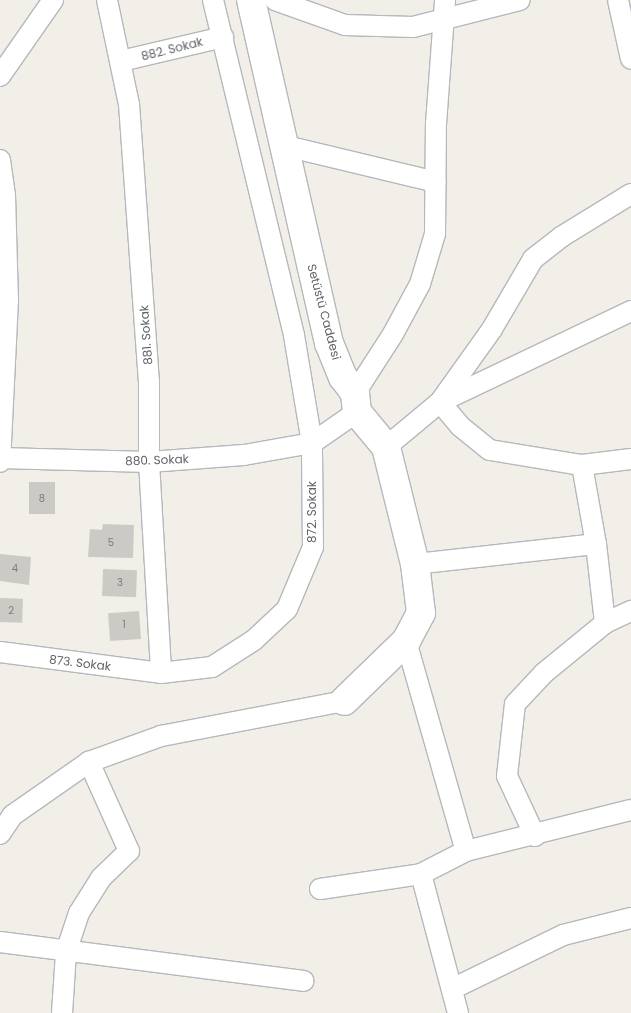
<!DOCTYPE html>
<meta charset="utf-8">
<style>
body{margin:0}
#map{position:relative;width:631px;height:1013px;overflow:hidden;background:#f1efe8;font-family:Poppins,sans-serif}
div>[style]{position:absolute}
.building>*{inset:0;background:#cccac5;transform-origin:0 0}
.roads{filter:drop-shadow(1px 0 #b5b8bc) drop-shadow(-1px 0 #b5b8bc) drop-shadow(0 1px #b5b8bc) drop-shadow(0 -1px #b5b8bc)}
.street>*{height:20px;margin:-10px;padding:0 10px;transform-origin:10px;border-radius:10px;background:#fff}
.secondary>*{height:28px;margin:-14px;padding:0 14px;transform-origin:14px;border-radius:14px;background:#fff}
span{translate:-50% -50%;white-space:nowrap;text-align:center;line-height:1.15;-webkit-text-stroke:4px #fff;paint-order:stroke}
.number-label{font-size:10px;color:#7a7d7f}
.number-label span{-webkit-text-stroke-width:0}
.street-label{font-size:12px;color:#5f6368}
</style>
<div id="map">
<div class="building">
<div style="left:55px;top:482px;width:32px;height:26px;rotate:90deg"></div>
<div style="clip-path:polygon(103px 524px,134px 525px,133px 558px,88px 557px,90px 529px,102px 530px)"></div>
<div style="clip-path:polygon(0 554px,31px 557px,29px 585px,0 581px)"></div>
<div style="left:103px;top:569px;width:34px;height:27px;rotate:2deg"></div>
<div style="left:0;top:598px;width:23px;height:24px;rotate:2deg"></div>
<div style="left:139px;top:611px;width:28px;height:31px;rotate:86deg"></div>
</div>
<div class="roads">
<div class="street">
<div style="left:107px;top:0;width:106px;rotate:78.1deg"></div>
<div style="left:129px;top:104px;width:278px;rotate:85.9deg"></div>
<div style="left:149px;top:381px;width:81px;rotate:90deg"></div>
<div style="left:149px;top:462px;width:211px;rotate:86.7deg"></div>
<div style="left:275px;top:0;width:74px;rotate:19.7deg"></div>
<div style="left:345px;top:25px;width:68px;rotate:1.7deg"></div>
<div style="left:413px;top:27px;width:110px;rotate:-14.2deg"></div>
<div style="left:618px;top:0;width:60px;rotate:77.6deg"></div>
<div style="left:121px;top:61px;width:105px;rotate:-13.2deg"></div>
<div style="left:0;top:76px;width:93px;rotate:-55.1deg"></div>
<div style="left:282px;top:145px;width:158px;rotate:13.5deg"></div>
<div style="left:0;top:160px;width:35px;rotate:82deg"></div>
<div style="left:5px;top:195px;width:105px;rotate:88.4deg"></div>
<div style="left:8px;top:300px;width:162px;rotate:92.8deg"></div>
<div style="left:631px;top:311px;width:212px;rotate:154.5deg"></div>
<div style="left:440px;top:402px;width:31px;rotate:50deg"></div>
<div style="left:460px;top:426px;width:38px;rotate:39deg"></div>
<div style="left:490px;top:450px;width:93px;rotate:9.3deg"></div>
<div style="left:582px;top:465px;width:49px;rotate:-7deg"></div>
<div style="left:355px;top:393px;width:70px;rotate:-57.2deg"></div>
<div style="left:393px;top:334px;width:57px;rotate:-61.6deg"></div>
<div style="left:420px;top:284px;width:52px;rotate:-73.3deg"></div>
<div style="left:435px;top:234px;width:110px;rotate:-89.5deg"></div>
<div style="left:436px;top:124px;width:124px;rotate:-85.8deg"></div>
<div style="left:386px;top:447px;width:70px;rotate:-39.8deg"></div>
<div style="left:440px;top:402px;width:90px;rotate:-54.5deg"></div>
<div style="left:492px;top:329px;width:81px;rotate:-59.6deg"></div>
<div style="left:533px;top:259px;width:36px;rotate:-38deg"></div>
<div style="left:561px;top:237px;width:82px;rotate:-31.6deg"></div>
<div style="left:0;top:458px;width:149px;rotate:1.5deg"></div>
<div style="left:149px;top:462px;width:95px;rotate:-4.2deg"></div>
<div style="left:244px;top:455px;width:69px;rotate:-10deg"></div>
<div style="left:312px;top:443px;width:55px;rotate:-34.6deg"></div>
<div style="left:582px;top:465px;width:80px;rotate:80deg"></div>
<div style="left:596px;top:544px;width:80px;rotate:83.5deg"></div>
<div style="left:415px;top:564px;width:182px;rotate:-6.3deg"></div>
<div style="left:406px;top:641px;width:218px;rotate:74.1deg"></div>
<div style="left:0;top:652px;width:162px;rotate:7.4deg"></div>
<div style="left:161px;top:673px;width:51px;rotate:-6.7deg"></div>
<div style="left:212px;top:667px;width:50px;rotate:-32.7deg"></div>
<div style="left:254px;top:640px;width:45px;rotate:-43.2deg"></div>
<div style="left:287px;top:609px;width:67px;rotate:-67.2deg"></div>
<div style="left:313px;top:547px;width:104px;rotate:-90.6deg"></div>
<div style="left:312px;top:443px;width:109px;rotate:-99.5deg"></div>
<div style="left:294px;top:335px;width:345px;rotate:-103.6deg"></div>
<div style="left:0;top:834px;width:23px;rotate:-56deg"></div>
<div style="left:13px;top:815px;width:93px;rotate:-34.9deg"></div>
<div style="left:89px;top:762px;width:77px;rotate:-19.9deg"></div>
<div style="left:161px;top:736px;width:186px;rotate:-10.8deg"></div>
<div style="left:535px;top:836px;width:66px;rotate:-115deg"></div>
<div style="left:507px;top:776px;width:72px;rotate:-83.7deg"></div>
<div style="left:515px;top:704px;width:42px;rotate:-46.9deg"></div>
<div style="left:544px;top:673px;width:79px;rotate:-39.3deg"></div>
<div style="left:605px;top:623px;width:29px;rotate:-25deg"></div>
<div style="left:421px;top:874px;width:144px;rotate:75.1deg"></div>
<div style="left:320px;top:889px;width:102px;rotate:-8.4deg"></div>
<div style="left:421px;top:874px;width:51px;rotate:-27.1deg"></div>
<div style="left:466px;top:851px;width:170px;rotate:-14deg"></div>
<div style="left:0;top:942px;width:306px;rotate:7.3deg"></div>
<div style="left:452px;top:989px;width:123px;rotate:-25.9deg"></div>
<div style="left:563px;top:935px;width:70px;rotate:-14deg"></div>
<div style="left:62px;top:1013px;width:61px;rotate:-86.2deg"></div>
<div style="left:66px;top:952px;width:41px;rotate:-71.6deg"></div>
<div style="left:79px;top:913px;width:41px;rotate:-57.8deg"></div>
<div style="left:101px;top:878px;width:39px;rotate:-44deg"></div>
<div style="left:129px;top:851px;width:98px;rotate:-114.2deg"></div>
</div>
<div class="secondary">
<div style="left:251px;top:0;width:352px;rotate:77.2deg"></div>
<div style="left:329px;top:343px;width:37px;rotate:68deg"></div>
<div style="left:343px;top:377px;width:20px;rotate:53deg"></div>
<div style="left:355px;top:393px;width:19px;rotate:84deg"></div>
<div style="left:357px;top:412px;width:45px;rotate:50.4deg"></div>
<div style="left:386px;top:447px;width:121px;rotate:76.1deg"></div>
<div style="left:415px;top:564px;width:49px;rotate:83deg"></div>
<div style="left:421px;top:613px;width:32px;rotate:118deg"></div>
<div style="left:406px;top:641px;width:86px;rotate:135.9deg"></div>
</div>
</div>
<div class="number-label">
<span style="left:42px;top:499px">8</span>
<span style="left:111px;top:543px">5</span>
<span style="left:15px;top:569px">4</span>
<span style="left:120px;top:583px">3</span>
<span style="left:11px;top:611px">2</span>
<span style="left:124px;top:625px">1</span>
</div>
<div class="street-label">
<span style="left:172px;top:49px;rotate:-14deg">882. Sokak</span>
<span style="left:324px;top:312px;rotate:75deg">Setüstü Caddesi</span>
<span style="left:146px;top:335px;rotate:-94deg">881. Sokak</span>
<span style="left:157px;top:460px;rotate:-2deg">880. Sokak</span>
<span style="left:312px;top:512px;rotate:-90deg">872. Sokak</span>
<span style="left:80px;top:663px;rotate:7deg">873. Sokak</span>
</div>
</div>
